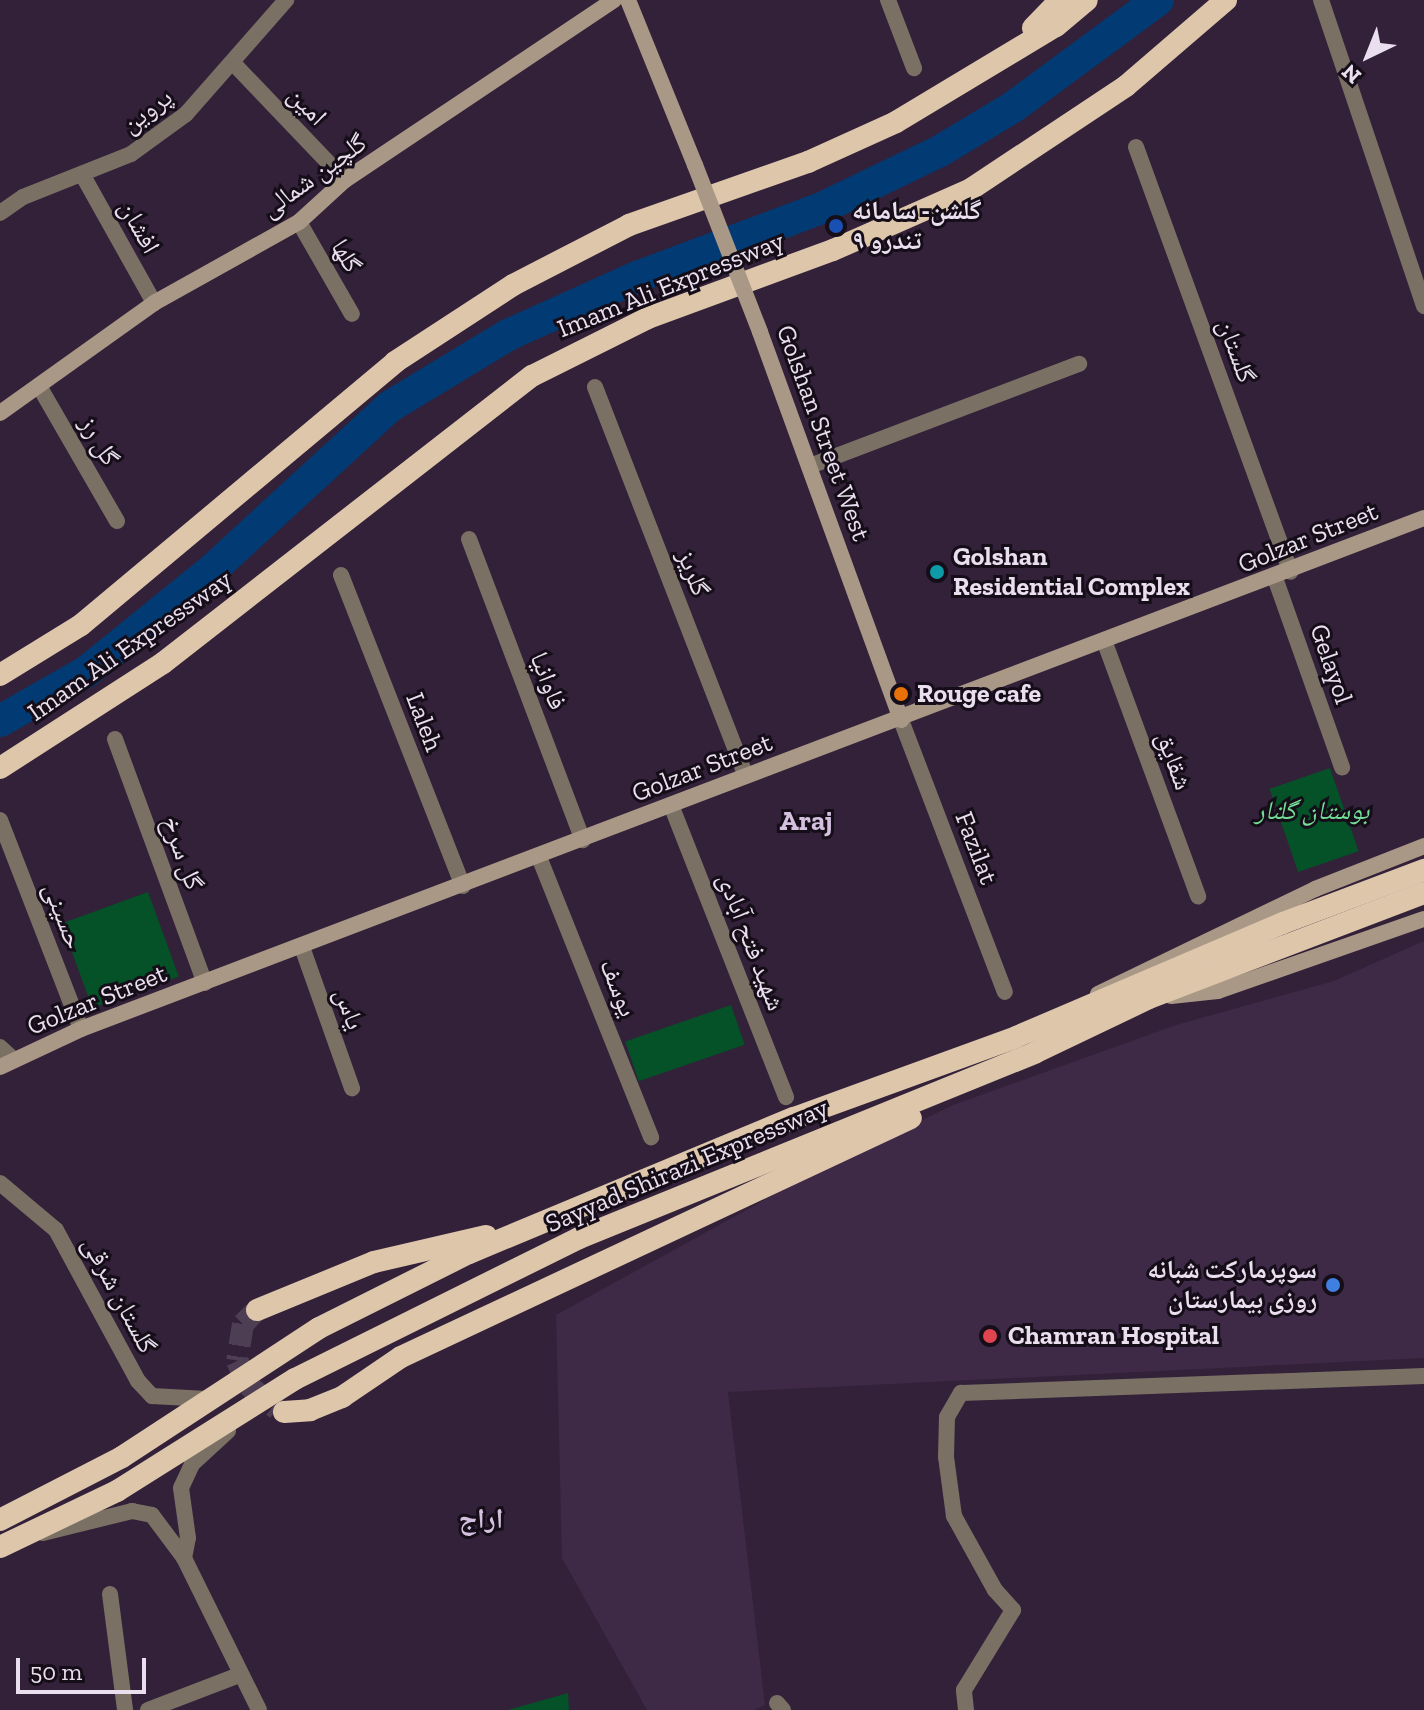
<!DOCTYPE html>
<meta charset="utf-8">
<style>
body{margin:0}
#map{position:relative;width:1424px;height:1710px;overflow:hidden;background:#322139;font-family:"Zilla Slab","Noto Naskh Arabic",serif}
div>[style]{position:absolute}
.built>*{inset:0;background:#3e2947}
.green>*{inset:0;background:#055128;transform-origin:0 0}
.river>*{height:32px;margin:-16px;padding:0 16px;transform-origin:16px;border-radius:16px;background:#023b74}
.trunk-tunnel>*{height:22px;margin-top:-11px;transform-origin:0;background:repeating-linear-gradient(90deg,#4e3e54 0 22px,transparent 0 33px)}
.minor>*{height:16px;margin:-8px;padding:0 8px;transform-origin:8px;border-radius:8px;background:#7a7064}
.secondary>*{height:16px;margin:-8px;padding:0 8px;transform-origin:8px;border-radius:8px;background:#a99886}
.trunk>*{height:22px;margin:-11px;padding:0 11px;transform-origin:11px;border-radius:11px;background:#dec6ab}
.secondary-bridge>*{height:16px;margin:-8px;padding:0 8px;transform-origin:8px;border-radius:8px;background:#a99886}
.dots>*{width:22px;height:22px;translate:-50% -50%;box-sizing:border-box;border:4px solid #150e19;border-radius:50%}
span{translate:-50% -50%;white-space:nowrap;text-align:center;line-height:1.15;-webkit-text-stroke:6px #150e19;paint-order:stroke}
.street-label{font-size:26px;color:#eadfef}
.poi-label{font-size:26px;color:#eadfef;font-weight:700}
.left{translate:0 -50%;text-align:left}
.right{translate:-100% -50%;text-align:right}
.park-label{font-size:26px;color:#74dd96;font-style:italic}
.neighbourhood-label{font-size:28px;color:#d5c0df;font-weight:700}
.north{position:absolute;left:1328px;top:16px;width:80px;height:80px;-webkit-text-stroke:6px #150e19;paint-order:stroke;rotate:223deg;font-size:22px;font-weight:700;line-height:32px;text-align:center;color:#eadfef}
.north::after{content:'';display:block;margin:auto;width:28px;height:36px;background:#eadfef;clip-path:polygon(50% 0,100% 100%,50% 72%,0 100%)}
.scale{position:absolute;left:16px;top:1658px;width:130px;height:36px;box-sizing:border-box;border:4px solid #eadfef;border-top:0;padding-left:10px;font-size:24px;line-height:28px;white-space:nowrap;color:#eadfef;-webkit-text-stroke:6px #150e19;paint-order:stroke}
</style>
<div id="map">
<div class="built">
<div style="clip-path:polygon(1424px 941px,1424px 1358px,728px 1392px,765px 1705px,754px 1710px,647px 1710px,562px 1558px,556px 1315px,808px 1176px,953px 1105px,1176px 1025px,1334px 981px)"></div>
</div>
<div class="green">
<div style="left:1330px;top:768px;width:88px;height:64px;rotate:71deg"></div>
<div style="left:148px;top:892px;width:90px;height:92px;rotate:70deg"></div>
<div style="left:731px;top:1005px;width:42px;height:112px;rotate:71deg"></div>
<div style="clip-path:polygon(568px 1693px,569px 1710px,508px 1710px)"></div>
</div>
<div class="river">
<div style="left:0;top:721px;width:99px;rotate:-29.7deg"></div>
<div style="left:86px;top:672px;width:164px;rotate:-39deg"></div>
<div style="left:213px;top:569px;width:239px;rotate:-42.6deg"></div>
<div style="left:389px;top:407px;width:139px;rotate:-31.2deg"></div>
<div style="left:508px;top:335px;width:141px;rotate:-24.2deg"></div>
<div style="left:637px;top:277px;width:200px;rotate:-20.5deg"></div>
<div style="left:824px;top:207px;width:129px;rotate:-25.8deg"></div>
<div style="left:940px;top:151px;width:85px;rotate:-31.1deg"></div>
<div style="left:1013px;top:107px;width:180px;rotate:-36.4deg"></div>
</div>
<div class="trunk-tunnel">
<div style="left:257px;top:1310px;width:20px;rotate:135deg"></div>
<div style="left:243px;top:1324px;width:37px;rotate:99deg"></div>
<div style="left:237px;top:1361px;width:26px;rotate:65deg"></div>
<div style="left:248px;top:1385px;width:38px;rotate:40deg"></div>
</div>
<div class="minor">
<div style="left:888px;top:0;width:73px;rotate:69.1deg"></div>
<div style="left:1321px;top:0;width:323px;rotate:71.4deg"></div>
<div style="left:235px;top:65px;width:159px;rotate:46.3deg"></div>
<div style="left:1136px;top:147px;width:452px;rotate:70deg"></div>
<div style="left:82px;top:174px;width:148px;rotate:60.8deg"></div>
<div style="left:0;top:213px;width:28px;rotate:-35deg"></div>
<div style="left:23px;top:197px;width:116px;rotate:-21.7deg"></div>
<div style="left:131px;top:154px;width:68px;rotate:-36deg"></div>
<div style="left:186px;top:114px;width:152px;rotate:-48.7deg"></div>
<div style="left:299px;top:222px;width:106px;rotate:60.1deg"></div>
<div style="left:39px;top:386px;width:156px;rotate:60deg"></div>
<div style="left:595px;top:387px;width:417px;rotate:68.8deg"></div>
<div style="left:810px;top:466px;width:288px;rotate:-20.8deg"></div>
<div style="left:469px;top:539px;width:322px;rotate:69.3deg"></div>
<div style="left:341px;top:575px;width:334px;rotate:68.6deg"></div>
<div style="left:1275px;top:578px;width:201px;rotate:70.5deg"></div>
<div style="left:1105px;top:643px;width:270px;rotate:69.8deg"></div>
<div style="left:901px;top:720px;width:291px;rotate:69.1deg"></div>
<div style="left:115px;top:739px;width:260px;rotate:69.8deg"></div>
<div style="left:671px;top:805px;width:314px;rotate:68.5deg"></div>
<div style="left:0;top:820px;width:224px;rotate:68.8deg"></div>
<div style="left:539px;top:857px;width:302px;rotate:68.2deg"></div>
<div style="left:302px;top:947px;width:150px;rotate:70.5deg"></div>
<div style="left:0;top:1047px;width:19px;rotate:43deg"></div>
<div style="left:0;top:1183px;width:73px;rotate:40deg"></div>
<div style="left:56px;top:1230px;width:172px;rotate:61.5deg"></div>
<div style="left:138px;top:1381px;width:21px;rotate:47deg"></div>
<div style="left:152px;top:1396px;width:55px;rotate:3.1deg"></div>
<div style="left:43px;top:1533px;width:92px;rotate:-13.9deg"></div>
<div style="left:132px;top:1511px;width:20px;rotate:11deg"></div>
<div style="left:152px;top:1515px;width:54px;rotate:53.3deg"></div>
<div style="left:184px;top:1558px;width:169px;rotate:63.7deg"></div>
<div style="left:184px;top:1558px;width:20px;rotate:-79deg"></div>
<div style="left:188px;top:1538px;width:50px;rotate:-98deg"></div>
<div style="left:181px;top:1488px;width:26px;rotate:-65deg"></div>
<div style="left:192px;top:1464px;width:49px;rotate:-42.5deg"></div>
<div style="left:110px;top:1594px;width:117px;rotate:82.6deg"></div>
<div style="left:777px;top:1703px;width:9px;rotate:49deg"></div>
<div style="left:148px;top:1710px;width:97px;rotate:-21deg"></div>
<div style="left:966px;top:1710px;width:20px;rotate:-96deg"></div>
<div style="left:964px;top:1690px;width:94px;rotate:-58.5deg"></div>
<div style="left:1013px;top:1610px;width:27px;rotate:-132deg"></div>
<div style="left:995px;top:1590px;width:85px;rotate:-119deg"></div>
<div style="left:954px;top:1516px;width:60px;rotate:-97.7deg"></div>
<div style="left:946px;top:1457px;width:40px;rotate:-88.6deg"></div>
<div style="left:947px;top:1417px;width:28px;rotate:-60deg"></div>
<div style="left:961px;top:1393px;width:463px;rotate:-2.1deg"></div>
</div>
<div class="secondary">
<div style="left:628px;top:0;width:178px;rotate:67.9deg"></div>
<div style="left:760px;top:332px;width:413px;rotate:70deg"></div>
<div style="left:0;top:413px;width:189px;rotate:-35.5deg"></div>
<div style="left:154px;top:303px;width:166px;rotate:-29.2deg"></div>
<div style="left:299px;top:222px;width:62px;rotate:-42.4deg"></div>
<div style="left:345px;top:180px;width:324px;rotate:-33.8deg"></div>
<div style="left:1098px;top:994px;width:241px;rotate:-25.8deg"></div>
<div style="left:1315px;top:889px;width:117px;rotate:-21.5deg"></div>
<div style="left:1171px;top:996px;width:47px;rotate:-6.1deg"></div>
<div style="left:1218px;top:991px;width:218px;rotate:-19.3deg"></div>
<div style="left:0;top:1067px;width:89px;rotate:-25.1deg"></div>
<div style="left:81px;top:1029px;width:1437px;rotate:-20.83deg"></div>
</div>
<div class="trunk">
<div style="left:1033px;top:28px;width:39px;rotate:-46deg"></div>
<div style="left:0;top:675px;width:95px;rotate:-31.7deg"></div>
<div style="left:81px;top:625px;width:410px;rotate:-39.9deg"></div>
<div style="left:395px;top:362px;width:141px;rotate:-33.1deg"></div>
<div style="left:513px;top:285px;width:131px;rotate:-27.3deg"></div>
<div style="left:629px;top:225px;width:190px;rotate:-19.4deg"></div>
<div style="left:808px;top:162px;width:97px;rotate:-24.4deg"></div>
<div style="left:896px;top:122px;width:187px;rotate:-31deg"></div>
<div style="left:1056px;top:26px;width:40px;rotate:-40deg"></div>
<div style="left:0;top:768px;width:194px;rotate:-32.8deg"></div>
<div style="left:163px;top:663px;width:467px;rotate:-37.9deg"></div>
<div style="left:532px;top:376px;width:130px;rotate:-26.6deg"></div>
<div style="left:648px;top:318px;width:197px;rotate:-20.2deg"></div>
<div style="left:833px;top:250px;width:151px;rotate:-23.8deg"></div>
<div style="left:971px;top:189px;width:186px;rotate:-33.6deg"></div>
<div style="left:1126px;top:86px;width:132px;rotate:-40.7deg"></div>
<div style="left:257px;top:1310px;width:126px;rotate:-22.3deg"></div>
<div style="left:374px;top:1262px;width:115px;rotate:-13.1deg"></div>
<div style="left:284px;top:1412px;width:26px;rotate:-4deg"></div>
<div style="left:310px;top:1410px;width:35px;rotate:-22deg"></div>
<div style="left:342px;top:1397px;width:71px;rotate:-34.1deg"></div>
<div style="left:401px;top:1357px;width:563px;rotate:-25.11deg"></div>
<div style="left:0;top:1520px;width:137px;rotate:-27.3deg"></div>
<div style="left:122px;top:1457px;width:235px;rotate:-33.2deg"></div>
<div style="left:319px;top:1328px;width:168px;rotate:-26.6deg"></div>
<div style="left:469px;top:1253px;width:352px;rotate:-22.6deg"></div>
<div style="left:794px;top:1118px;width:236px;rotate:-20deg"></div>
<div style="left:1016px;top:1037px;width:290px;rotate:-23.1deg"></div>
<div style="left:1283px;top:923px;width:151px;rotate:-20.6deg"></div>
<div style="left:0;top:1547px;width:130px;rotate:-25.6deg"></div>
<div style="left:117px;top:1491px;width:210px;rotate:-32.2deg"></div>
<div style="left:295px;top:1379px;width:317px;rotate:-26.4deg"></div>
<div style="left:579px;top:1238px;width:493px;rotate:-22.1deg"></div>
<div style="left:1036px;top:1052px;width:125px;rotate:-25.5deg"></div>
<div style="left:1149px;top:998px;width:294px;rotate:-20.9deg"></div>
</div>
<div class="secondary-bridge">
<div style="left:695px;top:165px;width:179px;rotate:68.7deg"></div>
</div>
<div class="dots">
<div style="left:836px;top:226px;background:#1a4fb4"></div>
<div style="left:937px;top:572px;background:#0f9aa8"></div>
<div style="left:901px;top:694px;background:#e8710a"></div>
<div style="left:1333px;top:1285px;background:#3f7fe0"></div>
<div style="left:990px;top:1336px;background:#e0444e"></div>
</div>
<div class="street-label">
<span style="left:307px;top:106px;rotate:46deg">امین</span>
<span style="left:147px;top:111px;rotate:-37deg">پروین</span>
<span style="left:314px;top:176px;rotate:-36deg">گلچین شمالی</span>
<span style="left:139px;top:227px;rotate:61deg">افشان</span>
<span style="left:346px;top:256px;rotate:60deg">گلها</span>
<span style="left:671px;top:285px;rotate:-22deg">Imam Ali Expressway</span>
<span style="left:1236px;top:351px;rotate:70deg">گلستان</span>
<span style="left:823px;top:433px;rotate:70deg">Golshan Street West</span>
<span style="left:99px;top:441px;rotate:60deg">گل رز</span>
<span style="left:1308px;top:538px;rotate:-22deg">Golzar Street</span>
<span style="left:693px;top:573px;rotate:69deg">گلریز</span>
<span style="left:130px;top:646px;rotate:-35deg">Imam Ali Expressway</span>
<span style="left:1331px;top:664px;rotate:71deg">Gelayol</span>
<span style="left:548px;top:681px;rotate:69deg">فاوانیا</span>
<span style="left:424px;top:722px;rotate:69deg">Laleh</span>
<span style="left:1174px;top:761px;rotate:70deg">شقایق</span>
<span style="left:702px;top:768px;rotate:-21deg">Golzar Street</span>
<span style="left:976px;top:848px;rotate:69deg">Fazilat</span>
<span style="left:182px;top:853px;rotate:70deg">گل سرخ</span>
<span style="left:63px;top:916px;rotate:69deg">حسینی</span>
<span style="left:751px;top:942px;rotate:69deg">شهید فتح آبادی</span>
<span style="left:618px;top:988px;rotate:68deg">یوسف</span>
<span style="left:97px;top:1000px;rotate:-22deg">Golzar Street</span>
<span style="left:349px;top:1009px;rotate:70deg">یاس</span>
<span style="left:687px;top:1166px;rotate:-23deg">Sayyad Shirazi Expressway</span>
<span style="left:119px;top:1295px;rotate:62deg">گلستان شرقی</span>
</div>
<div class="poi-label">
<span class="left" style="left:852px;top:226px">گلشن- سامانه<br>۹ تندرو</span>
<span class="left" style="left:953px;top:572px">Golshan<br>Residential Complex</span>
<span class="left" style="left:917px;top:694px">Rouge cafe</span>
<span class="right" style="left:1317px;top:1285px">سوپرمارکت شبانه<br>روزی بیمارستان</span>
<span class="left" style="left:1008px;top:1336px">Chamran Hospital</span>
</div>
<div class="park-label">
<span style="left:1312px;top:811px">بوستان گلنار</span>
</div>
<div class="neighbourhood-label">
<span style="left:806px;top:821px">Araj</span>
<span style="left:481px;top:1519px">اراج</span>
</div>
<div class="north">N</div>
<div class="scale">50 m</div>
</div>
